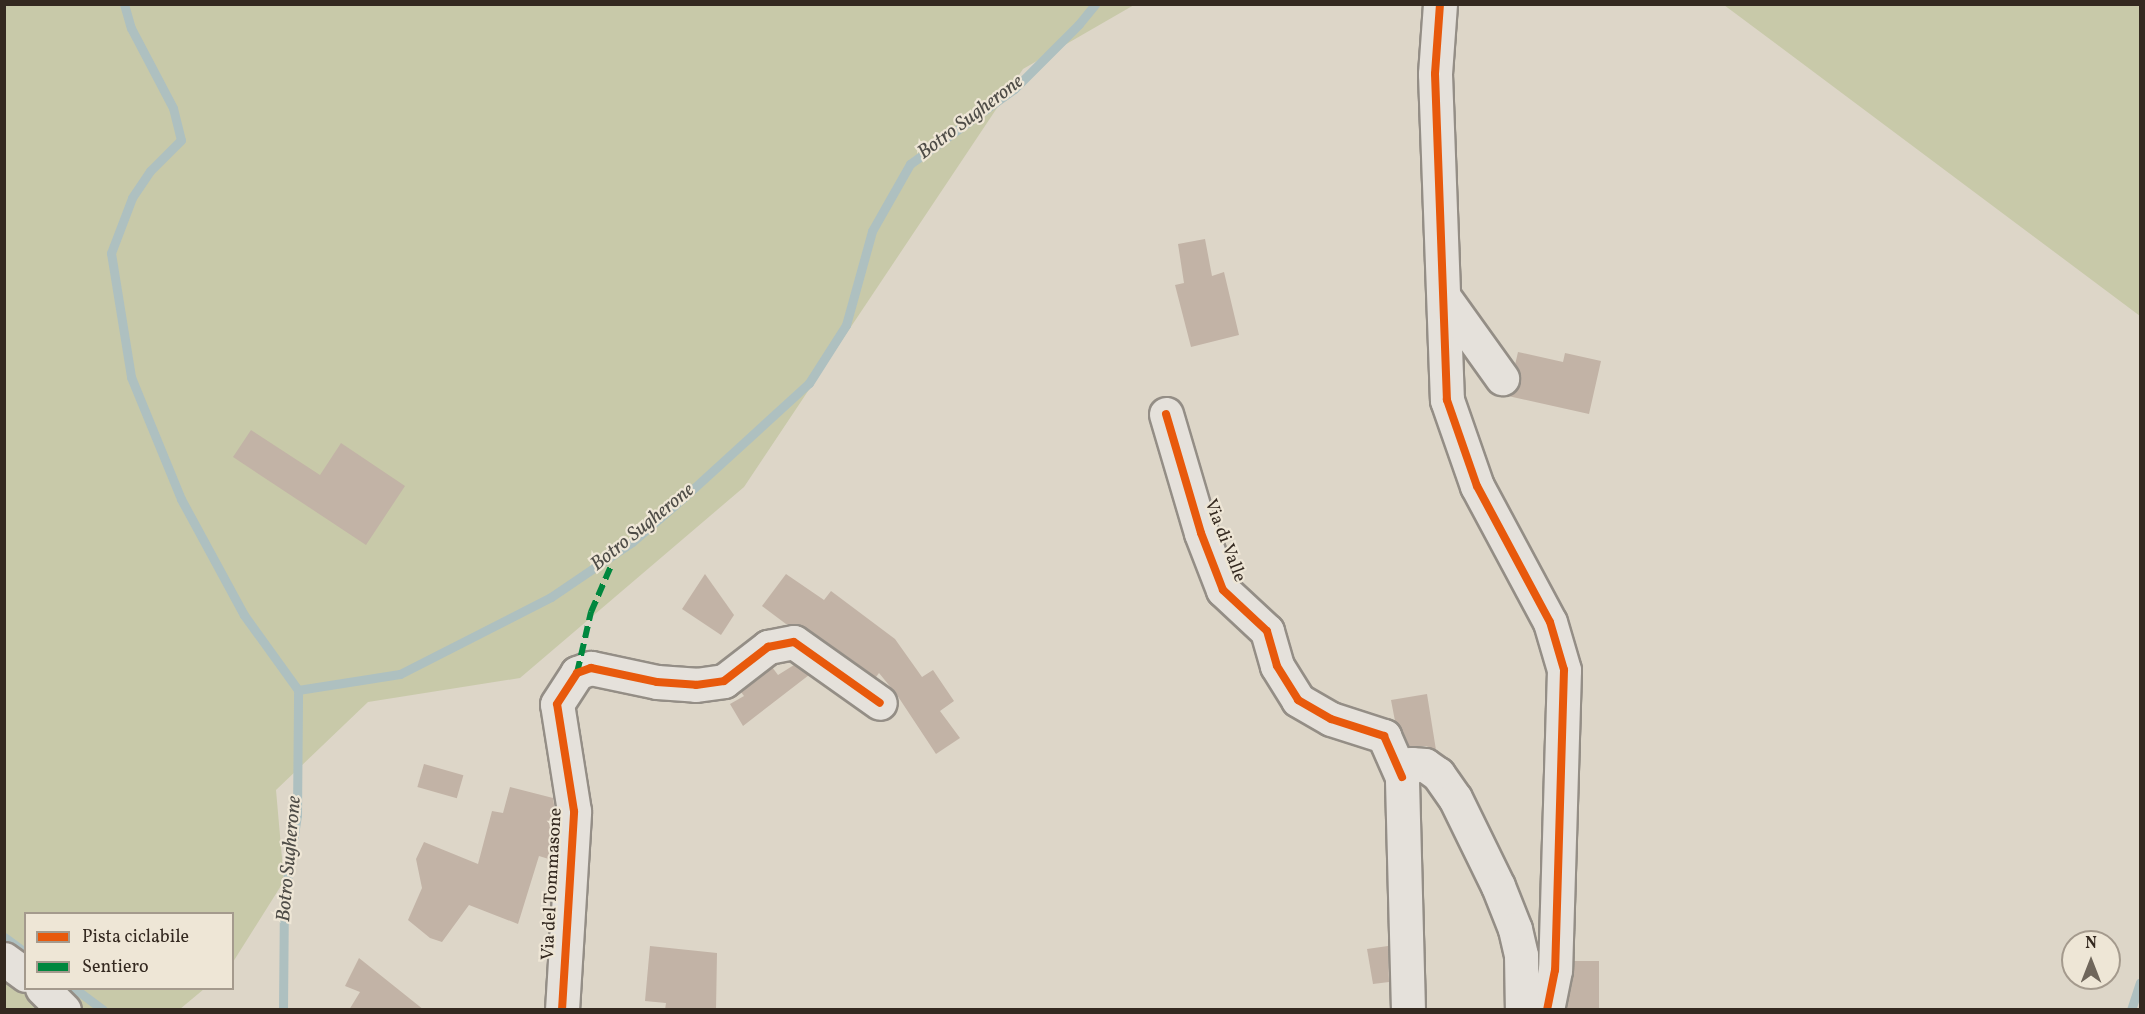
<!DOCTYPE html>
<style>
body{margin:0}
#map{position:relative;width:2145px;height:1014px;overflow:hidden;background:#ddd6c8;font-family:Vollkorn,serif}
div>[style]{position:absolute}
.green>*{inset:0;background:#c8c9a9}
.stream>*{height:9px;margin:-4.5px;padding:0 4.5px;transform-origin:4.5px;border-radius:4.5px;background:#aec0c0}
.building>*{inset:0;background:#c2b3a6;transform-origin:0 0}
.roads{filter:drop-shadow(2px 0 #948e86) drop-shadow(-2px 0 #948e86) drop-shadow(0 2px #948e86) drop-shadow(0 -2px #948e86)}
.minor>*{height:33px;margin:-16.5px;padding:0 16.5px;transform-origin:16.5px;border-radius:16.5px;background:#e5e1db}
.quiet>*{height:6px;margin-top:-3px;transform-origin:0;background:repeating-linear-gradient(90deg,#00873e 0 12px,transparent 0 18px)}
.cycleway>*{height:8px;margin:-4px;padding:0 4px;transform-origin:4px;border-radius:4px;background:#e8590c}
span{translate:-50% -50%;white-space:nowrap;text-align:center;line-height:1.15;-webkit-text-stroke:4.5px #eee6d6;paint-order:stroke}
.street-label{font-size:18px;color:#342920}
.water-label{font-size:20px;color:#4e4c47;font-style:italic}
.frame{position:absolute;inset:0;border:6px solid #342920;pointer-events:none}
.legend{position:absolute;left:24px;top:912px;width:210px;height:78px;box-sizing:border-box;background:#eee6d6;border:2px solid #a49a8d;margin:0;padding:8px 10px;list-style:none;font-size:18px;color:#342920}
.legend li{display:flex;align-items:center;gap:12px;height:30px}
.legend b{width:30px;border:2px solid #a49a8d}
.north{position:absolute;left:2061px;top:930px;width:60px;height:60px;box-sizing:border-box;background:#eee6d6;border:2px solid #a49a8d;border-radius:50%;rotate:0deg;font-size:16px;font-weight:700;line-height:24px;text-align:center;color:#342920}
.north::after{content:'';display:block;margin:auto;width:21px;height:27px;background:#6f665b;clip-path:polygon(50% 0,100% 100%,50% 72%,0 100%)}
</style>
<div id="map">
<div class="green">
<div style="clip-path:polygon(5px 5px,1134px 5px,1023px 69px,744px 487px,520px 678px,368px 702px,276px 790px,284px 881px,233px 962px,232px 914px,26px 914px,26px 988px,204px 989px,180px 1009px,5px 1010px)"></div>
<div style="clip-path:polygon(1724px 5px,2140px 5px,2140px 316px,1775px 43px)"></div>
</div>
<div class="stream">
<div style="left:124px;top:4px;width:25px;rotate:74deg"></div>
<div style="left:131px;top:28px;width:90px;rotate:62.3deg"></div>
<div style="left:173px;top:108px;width:33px;rotate:76deg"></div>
<div style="left:181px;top:140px;width:44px;rotate:135deg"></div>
<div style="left:150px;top:171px;width:32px;rotate:124deg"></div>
<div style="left:132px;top:198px;width:59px;rotate:110.9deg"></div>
<div style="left:111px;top:253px;width:126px;rotate:80.8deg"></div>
<div style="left:131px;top:377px;width:132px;rotate:67.7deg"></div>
<div style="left:181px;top:499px;width:132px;rotate:61.5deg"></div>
<div style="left:244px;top:615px;width:92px;rotate:54.2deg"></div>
<div style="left:298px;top:690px;width:103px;rotate:-8.9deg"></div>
<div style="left:400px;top:674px;width:169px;rotate:-27deg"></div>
<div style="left:551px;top:597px;width:98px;rotate:-34.2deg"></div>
<div style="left:632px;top:542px;width:66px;rotate:-40.7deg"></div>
<div style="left:682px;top:499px;width:172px;rotate:-42.4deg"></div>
<div style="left:809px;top:383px;width:69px;rotate:-57.5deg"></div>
<div style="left:846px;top:325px;width:98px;rotate:-74.5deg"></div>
<div style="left:872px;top:231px;width:77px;rotate:-60.4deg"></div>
<div style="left:910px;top:164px;width:128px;rotate:-35.8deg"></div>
<div style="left:1014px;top:89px;width:92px;rotate:-45deg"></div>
<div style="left:1079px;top:24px;width:26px;rotate:-51deg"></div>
<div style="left:4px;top:937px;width:27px;rotate:36deg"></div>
<div style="left:74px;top:988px;width:36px;rotate:37deg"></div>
<div style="left:283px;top:1010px;width:110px;rotate:-89.5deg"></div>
<div style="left:284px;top:900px;width:86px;rotate:-81.3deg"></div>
<div style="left:297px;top:815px;width:125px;rotate:-89.5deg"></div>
<div style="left:2131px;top:1010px;width:29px;rotate:-72deg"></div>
</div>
<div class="building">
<div style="clip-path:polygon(1205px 239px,1212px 276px,1224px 272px,1239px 335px,1191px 347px,1175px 285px,1184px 283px,1178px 244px)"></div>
<div style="clip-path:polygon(1518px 352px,1563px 362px,1565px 353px,1601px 361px,1589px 414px,1508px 396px,1519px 385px,1521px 376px,1515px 365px)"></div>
<div style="clip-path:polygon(251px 430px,320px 475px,341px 443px,405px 486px,366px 545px,233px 457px)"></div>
<div style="clip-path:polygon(705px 574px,734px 615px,721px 635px,682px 609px)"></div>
<div style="clip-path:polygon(786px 574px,824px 600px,831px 591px,895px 639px,922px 677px,933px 670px,954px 701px,940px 711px,960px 738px,936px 754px,897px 695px,879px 673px,876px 677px,805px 627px,798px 624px,786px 624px,762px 606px)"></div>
<div style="clip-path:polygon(794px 665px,809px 675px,743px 726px,730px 704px,744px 696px,741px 692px,772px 667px,778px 675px)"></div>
<div style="clip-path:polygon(1427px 694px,1436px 750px,1426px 746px,1409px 746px,1395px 721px,1391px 700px)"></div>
<div style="left:424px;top:764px;width:41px;height:24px;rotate:16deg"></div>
<div style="clip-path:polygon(510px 787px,553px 798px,555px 812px,552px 860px,539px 856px,518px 924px,469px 905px,442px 942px,430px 938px,408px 920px,422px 888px,416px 859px,424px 842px,478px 864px,492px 811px,503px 813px)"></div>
<div style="clip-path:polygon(650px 946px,717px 953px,716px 1010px,665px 1010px,666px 1003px,645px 1001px)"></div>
<div style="clip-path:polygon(1388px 946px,1389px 982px,1373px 984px,1367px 949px)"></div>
<div style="clip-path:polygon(359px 958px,424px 1010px,349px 1010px,360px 992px,345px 986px)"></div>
<div style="clip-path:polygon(1574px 961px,1599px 961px,1599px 1010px,1566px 1010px)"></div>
</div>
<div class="roads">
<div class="minor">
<div style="left:1440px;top:4px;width:70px;rotate:94.1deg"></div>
<div style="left:1435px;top:74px;width:326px;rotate:87.9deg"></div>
<div style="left:1447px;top:400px;width:91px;rotate:70.8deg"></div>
<div style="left:1477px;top:486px;width:154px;rotate:61.8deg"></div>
<div style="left:1550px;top:622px;width:50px;rotate:73.7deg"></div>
<div style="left:1564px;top:670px;width:300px;rotate:91.7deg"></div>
<div style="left:1555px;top:970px;width:41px;rotate:101.3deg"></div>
<div style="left:1444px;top:297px;width:100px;rotate:54.4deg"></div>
<div style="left:1166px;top:414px;width:124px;rotate:73.6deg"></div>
<div style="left:1201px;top:533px;width:61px;rotate:68.9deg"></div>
<div style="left:1223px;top:590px;width:60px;rotate:43deg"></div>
<div style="left:1267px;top:631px;width:36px;rotate:74deg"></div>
<div style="left:1277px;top:666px;width:40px;rotate:58deg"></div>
<div style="left:1298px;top:700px;width:38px;rotate:30deg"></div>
<div style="left:1331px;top:719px;width:56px;rotate:17.8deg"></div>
<div style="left:1384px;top:736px;width:45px;rotate:66.3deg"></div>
<div style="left:4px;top:959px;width:27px;rotate:36deg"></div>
<div style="left:42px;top:988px;width:31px;rotate:45deg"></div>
<div style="left:562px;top:1010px;width:199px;rotate:-86.5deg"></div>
<div style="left:574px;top:811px;width:108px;rotate:-99deg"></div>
<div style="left:557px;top:704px;width:37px;rotate:-57deg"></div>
<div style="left:577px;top:673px;width:15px;rotate:-20deg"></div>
<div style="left:591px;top:668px;width:67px;rotate:12deg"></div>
<div style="left:657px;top:682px;width:39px;rotate:4deg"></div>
<div style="left:696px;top:685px;width:28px;rotate:-8deg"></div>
<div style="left:724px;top:681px;width:56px;rotate:-37.7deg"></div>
<div style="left:768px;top:647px;width:26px;rotate:-11deg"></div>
<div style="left:794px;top:642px;width:105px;rotate:35.3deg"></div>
<div style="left:1408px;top:1010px;width:233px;rotate:-91.5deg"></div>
<div style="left:1402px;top:777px;width:16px;rotate:-55deg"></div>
<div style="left:1411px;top:764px;width:14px;rotate:4deg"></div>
<div style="left:1425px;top:765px;width:16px;rotate:35deg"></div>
<div style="left:1438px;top:774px;width:29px;rotate:55deg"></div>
<div style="left:1455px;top:798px;width:98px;rotate:64deg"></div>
<div style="left:1498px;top:886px;width:46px;rotate:68.4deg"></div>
<div style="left:1515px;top:929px;width:27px;rotate:77deg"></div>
<div style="left:1521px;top:955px;width:55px;rotate:89deg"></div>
</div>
</div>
<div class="quiet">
<div style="left:577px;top:673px;width:63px;rotate:-77.1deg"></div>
<div style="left:591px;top:612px;width:50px;rotate:-66.5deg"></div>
</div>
<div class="cycleway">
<div style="left:1440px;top:4px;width:70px;rotate:94.1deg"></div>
<div style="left:1435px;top:74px;width:326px;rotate:87.9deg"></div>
<div style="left:1447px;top:400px;width:91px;rotate:70.8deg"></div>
<div style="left:1477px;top:486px;width:154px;rotate:61.8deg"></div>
<div style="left:1550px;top:622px;width:50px;rotate:73.7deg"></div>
<div style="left:1564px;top:670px;width:300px;rotate:91.7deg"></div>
<div style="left:1555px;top:970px;width:41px;rotate:101.3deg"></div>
<div style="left:1166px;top:414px;width:124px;rotate:73.6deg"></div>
<div style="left:1201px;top:533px;width:61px;rotate:68.9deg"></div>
<div style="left:1223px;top:590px;width:60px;rotate:43deg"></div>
<div style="left:1267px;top:631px;width:36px;rotate:74deg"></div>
<div style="left:1277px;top:666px;width:40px;rotate:58deg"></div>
<div style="left:1298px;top:700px;width:38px;rotate:30deg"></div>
<div style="left:1331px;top:719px;width:56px;rotate:17.8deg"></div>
<div style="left:1384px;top:736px;width:45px;rotate:66.3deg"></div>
<div style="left:562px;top:1010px;width:199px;rotate:-86.5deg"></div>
<div style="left:574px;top:811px;width:108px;rotate:-99deg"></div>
<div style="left:557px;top:704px;width:37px;rotate:-57deg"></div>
<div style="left:577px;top:673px;width:15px;rotate:-20deg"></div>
<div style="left:591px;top:668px;width:67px;rotate:12deg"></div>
<div style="left:657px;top:682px;width:39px;rotate:4deg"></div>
<div style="left:696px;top:685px;width:28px;rotate:-8deg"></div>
<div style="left:724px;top:681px;width:56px;rotate:-37.7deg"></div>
<div style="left:768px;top:647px;width:26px;rotate:-11deg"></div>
<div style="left:794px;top:642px;width:105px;rotate:35.3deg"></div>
</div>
<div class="street-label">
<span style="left:1224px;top:541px;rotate:69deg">Via di Valle</span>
<span style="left:553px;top:884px;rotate:-87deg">Via del Tommasone</span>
</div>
<div class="water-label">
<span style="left:971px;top:118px;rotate:-37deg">Botro Sugherone</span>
<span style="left:643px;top:528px;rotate:-39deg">Botro Sugherone</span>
<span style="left:290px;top:859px;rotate:-85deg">Botro Sugherone</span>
</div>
<div class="frame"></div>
<ul class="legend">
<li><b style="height:8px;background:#e8590c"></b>Pista ciclabile</li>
<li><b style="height:8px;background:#00873e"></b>Sentiero</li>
</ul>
<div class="north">N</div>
</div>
